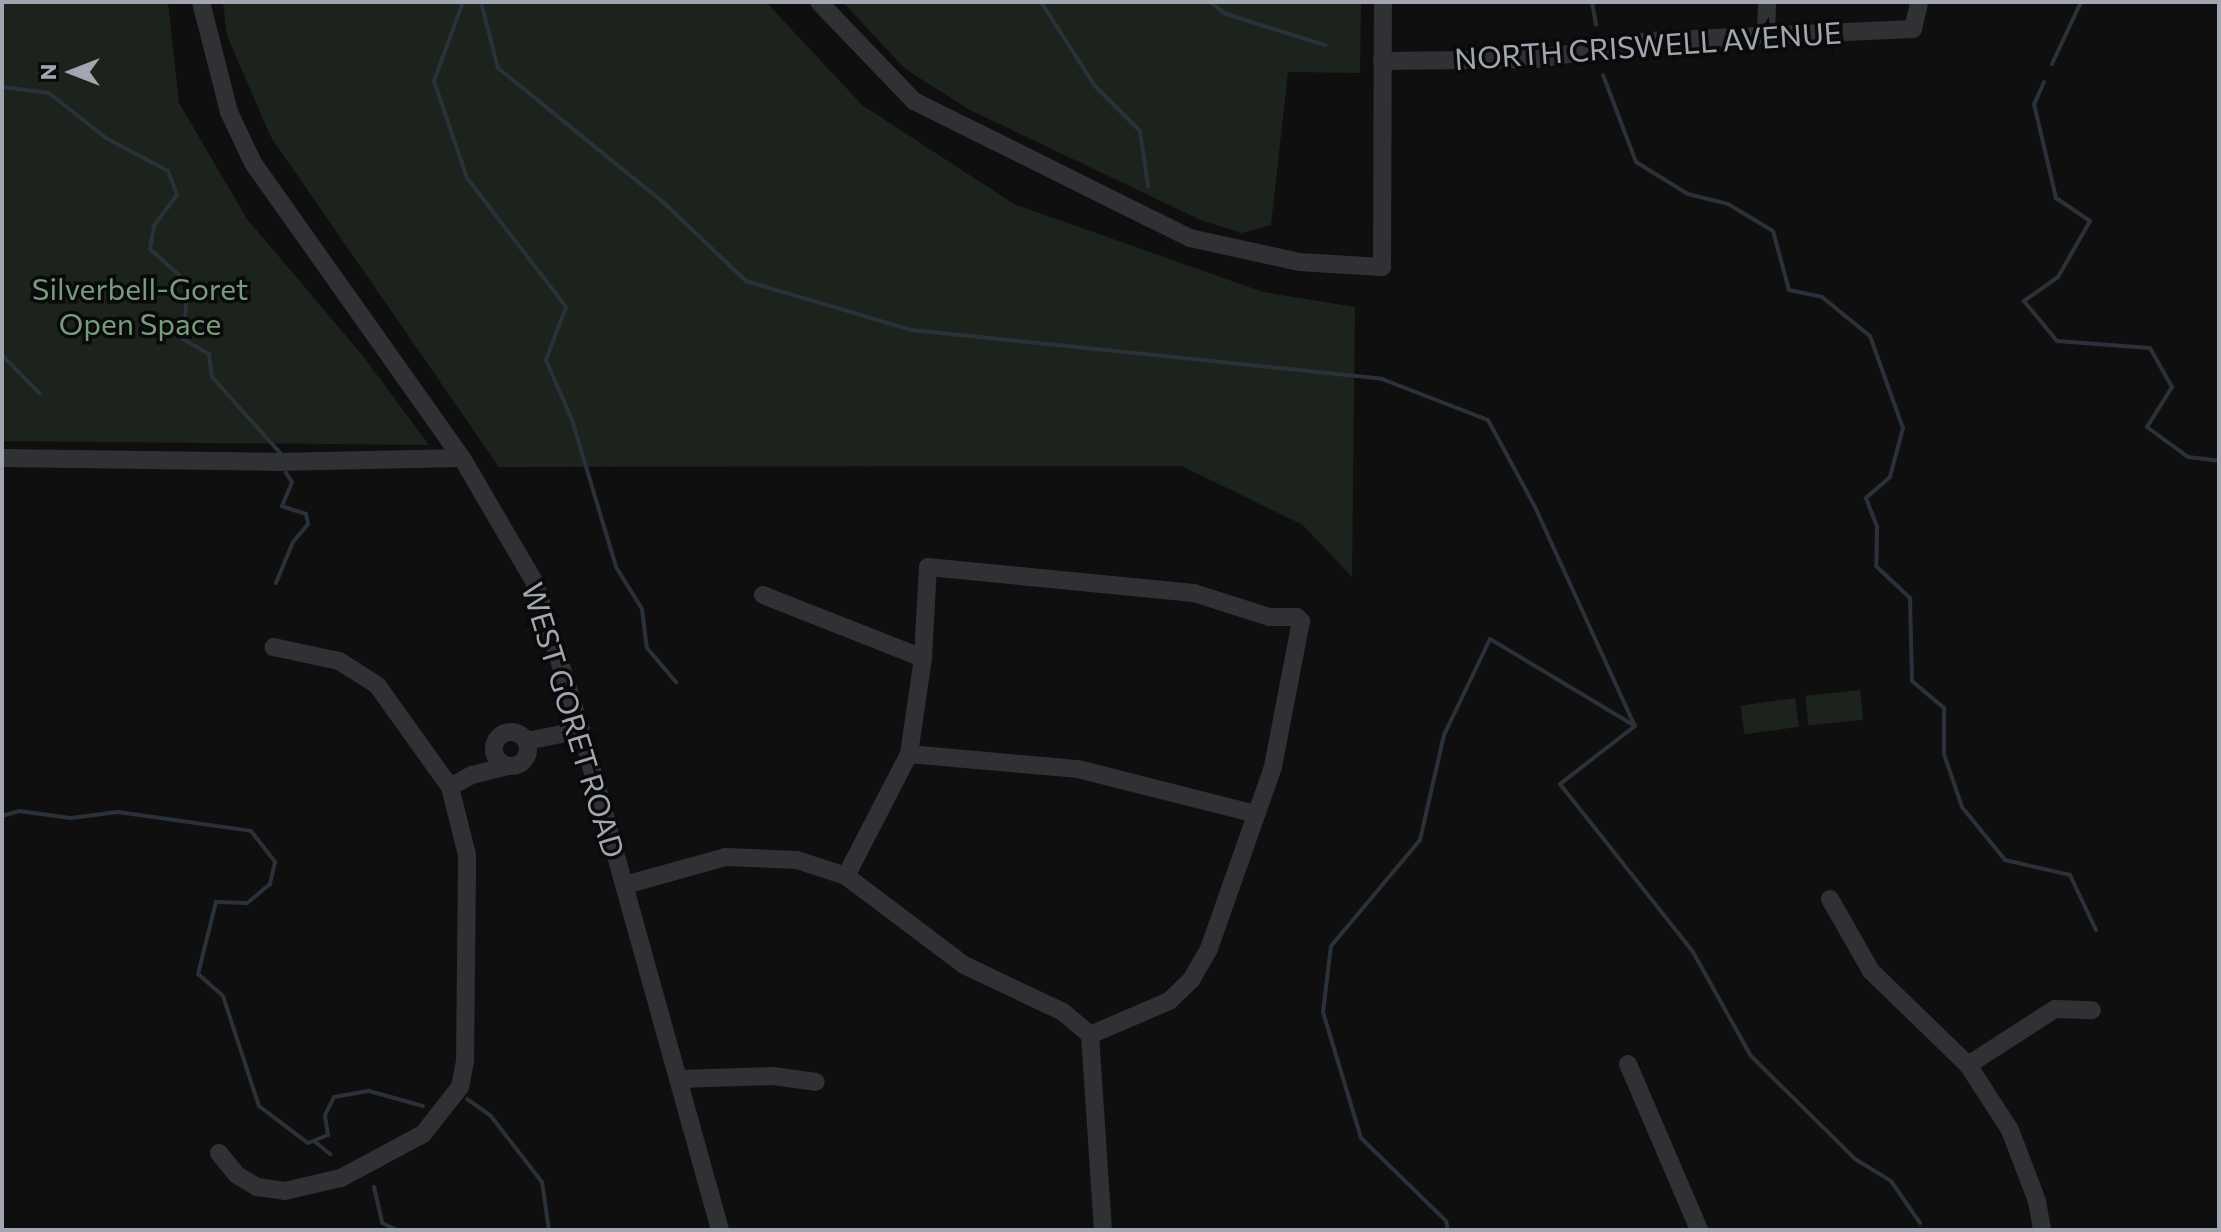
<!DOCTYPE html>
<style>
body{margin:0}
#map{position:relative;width:2221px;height:1232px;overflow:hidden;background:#0f0f10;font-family:Commissioner,sans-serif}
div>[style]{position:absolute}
.green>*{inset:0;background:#1c231d;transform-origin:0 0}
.stream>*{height:4px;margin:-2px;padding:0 2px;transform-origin:2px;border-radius:2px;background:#2a3138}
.minor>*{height:18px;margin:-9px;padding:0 9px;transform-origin:9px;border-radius:9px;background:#303135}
.minor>.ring{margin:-9px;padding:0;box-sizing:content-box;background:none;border:18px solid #303135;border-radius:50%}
span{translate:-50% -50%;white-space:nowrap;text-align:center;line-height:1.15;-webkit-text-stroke:7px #0a0a0b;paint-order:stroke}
.street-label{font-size:30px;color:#a1a6b1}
.park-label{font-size:30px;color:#789b7b}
.frame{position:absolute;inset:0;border:4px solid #a1a6b1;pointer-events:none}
.north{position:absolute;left:32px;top:32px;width:80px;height:80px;-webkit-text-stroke:6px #0a0a0b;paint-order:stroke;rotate:270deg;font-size:22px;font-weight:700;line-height:32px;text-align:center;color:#a1a6b1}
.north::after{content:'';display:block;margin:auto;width:28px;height:36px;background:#a1a6b1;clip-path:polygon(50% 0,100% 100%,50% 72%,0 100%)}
</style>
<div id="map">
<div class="green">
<div style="clip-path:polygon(2px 2px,168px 2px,179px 103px,247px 219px,363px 356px,429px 445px,2px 441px)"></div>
<div style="clip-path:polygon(223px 2px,766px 2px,862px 105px,1014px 204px,1263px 292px,1355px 307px,1352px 577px,1303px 525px,1182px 466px,499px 467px,271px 137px,227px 36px)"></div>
<div style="clip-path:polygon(843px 2px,1361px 2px,1360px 73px,1288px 72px,1271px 225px,1242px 233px,1203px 221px,968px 109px,904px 68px)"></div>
<div style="left:1860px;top:690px;width:30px;height:55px;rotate:84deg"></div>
<div style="left:1795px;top:698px;width:29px;height:55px;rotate:82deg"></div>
</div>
<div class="stream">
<div style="left:463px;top:2px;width:84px;rotate:110.2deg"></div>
<div style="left:434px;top:81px;width:102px;rotate:71.2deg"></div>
<div style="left:467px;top:178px;width:163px;rotate:52.5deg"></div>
<div style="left:566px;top:307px;width:57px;rotate:110.7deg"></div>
<div style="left:546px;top:360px;width:65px;rotate:66.6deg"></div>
<div style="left:572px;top:420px;width:153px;rotate:73.3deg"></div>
<div style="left:616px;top:567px;width:49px;rotate:58.2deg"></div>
<div style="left:642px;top:609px;width:39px;rotate:83deg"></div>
<div style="left:647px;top:648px;width:45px;rotate:49.5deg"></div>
<div style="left:481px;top:2px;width:68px;rotate:75.6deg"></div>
<div style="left:498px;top:68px;width:213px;rotate:39.1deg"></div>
<div style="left:663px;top:202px;width:115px;rotate:43.6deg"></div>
<div style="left:746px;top:281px;width:172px;rotate:16.5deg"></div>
<div style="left:911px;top:330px;width:474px;rotate:5.9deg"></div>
<div style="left:1382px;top:379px;width:114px;rotate:21.1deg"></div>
<div style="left:1488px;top:420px;width:99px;rotate:61.6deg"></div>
<div style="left:1535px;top:507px;width:241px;rotate:65.5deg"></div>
<div style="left:1635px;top:726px;width:169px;rotate:-149deg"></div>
<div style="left:1490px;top:639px;width:106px;rotate:115.6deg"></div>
<div style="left:1444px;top:735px;width:108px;rotate:102.9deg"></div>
<div style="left:1420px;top:840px;width:138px;rotate:130deg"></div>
<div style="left:1331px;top:946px;width:66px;rotate:96.9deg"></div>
<div style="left:1323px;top:1012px;width:132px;rotate:73.2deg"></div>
<div style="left:1361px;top:1138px;width:119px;rotate:44.3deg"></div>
<div style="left:1446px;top:1221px;width:9px;rotate:77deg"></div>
<div style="left:1041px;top:2px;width:100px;rotate:57.3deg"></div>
<div style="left:1095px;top:86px;width:64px;rotate:45deg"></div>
<div style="left:1140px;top:131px;width:56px;rotate:81.7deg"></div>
<div style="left:1210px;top:2px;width:20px;rotate:37deg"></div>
<div style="left:1226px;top:14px;width:104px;rotate:17.4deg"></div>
<div style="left:1592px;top:2px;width:23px;rotate:80deg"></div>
<div style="left:2052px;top:64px;width:68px;rotate:-64.9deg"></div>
<div style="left:1603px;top:75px;width:93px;rotate:69.2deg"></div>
<div style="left:1636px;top:162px;width:61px;rotate:31.6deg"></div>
<div style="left:1688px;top:194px;width:41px;rotate:14deg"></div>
<div style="left:1728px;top:204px;width:52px;rotate:31deg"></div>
<div style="left:1773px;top:231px;width:61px;rotate:74.8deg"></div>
<div style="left:1789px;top:290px;width:34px;rotate:12deg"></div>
<div style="left:1822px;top:297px;width:62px;rotate:39.1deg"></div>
<div style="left:1870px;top:336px;width:98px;rotate:70.3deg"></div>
<div style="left:1903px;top:428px;width:51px;rotate:104.9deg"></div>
<div style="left:1890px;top:477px;width:32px;rotate:139deg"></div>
<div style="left:1866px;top:498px;width:31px;rotate:69deg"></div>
<div style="left:1877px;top:527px;width:39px;rotate:91deg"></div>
<div style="left:1876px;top:566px;width:47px;rotate:43.3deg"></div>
<div style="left:1910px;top:598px;width:83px;rotate:88.6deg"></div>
<div style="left:1912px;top:681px;width:42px;rotate:40.2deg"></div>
<div style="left:1944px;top:708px;width:46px;rotate:90deg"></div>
<div style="left:1944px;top:754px;width:56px;rotate:71.2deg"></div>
<div style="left:1962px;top:807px;width:68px;rotate:50.9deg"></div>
<div style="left:2005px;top:860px;width:67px;rotate:13deg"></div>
<div style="left:2070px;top:875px;width:61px;rotate:64.7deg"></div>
<div style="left:2044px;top:82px;width:24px;rotate:114deg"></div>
<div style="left:2034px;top:104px;width:97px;rotate:76.8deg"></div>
<div style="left:2056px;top:198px;width:41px;rotate:34.1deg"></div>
<div style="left:2090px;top:221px;width:64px;rotate:119.7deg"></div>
<div style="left:2058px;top:277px;width:42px;rotate:144.8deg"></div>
<div style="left:2024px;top:301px;width:52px;rotate:50.5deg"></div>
<div style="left:2057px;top:341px;width:93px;rotate:4.3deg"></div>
<div style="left:2150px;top:348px;width:45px;rotate:60.6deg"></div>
<div style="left:2172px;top:387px;width:47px;rotate:122deg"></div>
<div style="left:2147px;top:427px;width:51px;rotate:36.2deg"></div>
<div style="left:2188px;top:457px;width:31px;rotate:7deg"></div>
<div style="left:2px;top:87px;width:47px;rotate:7.3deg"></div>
<div style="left:49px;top:93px;width:73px;rotate:38.3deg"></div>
<div style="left:106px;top:138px;width:70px;rotate:28deg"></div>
<div style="left:168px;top:171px;width:26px;rotate:69deg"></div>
<div style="left:177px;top:195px;width:39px;rotate:127deg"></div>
<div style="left:154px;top:226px;width:23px;rotate:100deg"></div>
<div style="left:150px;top:249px;width:51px;rotate:41.8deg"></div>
<div style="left:188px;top:283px;width:56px;rotate:95.1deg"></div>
<div style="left:183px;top:339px;width:30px;rotate:30deg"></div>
<div style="left:209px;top:354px;width:23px;rotate:83deg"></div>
<div style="left:212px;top:377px;width:103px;rotate:48.1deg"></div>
<div style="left:2px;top:355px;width:54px;rotate:45.7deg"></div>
<div style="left:276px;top:583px;width:44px;rotate:-67.5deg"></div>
<div style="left:293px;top:542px;width:23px;rotate:-50deg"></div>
<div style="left:308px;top:524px;width:10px;rotate:-101deg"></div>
<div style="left:306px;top:514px;width:25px;rotate:-162deg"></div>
<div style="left:282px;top:506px;width:26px;rotate:-67deg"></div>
<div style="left:292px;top:482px;width:11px;rotate:-124deg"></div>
<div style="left:1635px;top:726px;width:95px;rotate:142.3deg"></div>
<div style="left:1560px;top:784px;width:214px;rotate:51.6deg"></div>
<div style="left:1693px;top:952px;width:119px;rotate:60.9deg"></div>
<div style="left:1751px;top:1056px;width:146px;rotate:44.7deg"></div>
<div style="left:1855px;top:1159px;width:42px;rotate:31.4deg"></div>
<div style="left:1891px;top:1181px;width:51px;rotate:55.4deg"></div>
<div style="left:2px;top:816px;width:18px;rotate:-16deg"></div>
<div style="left:19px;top:811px;width:52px;rotate:7.7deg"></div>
<div style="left:71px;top:818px;width:47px;rotate:-7.3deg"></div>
<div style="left:118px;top:812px;width:134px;rotate:8.1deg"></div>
<div style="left:251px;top:831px;width:39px;rotate:52deg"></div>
<div style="left:275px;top:862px;width:23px;rotate:103deg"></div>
<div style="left:270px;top:884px;width:30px;rotate:140deg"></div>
<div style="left:247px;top:903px;width:31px;rotate:-178deg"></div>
<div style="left:216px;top:902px;width:74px;rotate:104deg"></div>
<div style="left:198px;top:974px;width:33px;rotate:41deg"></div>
<div style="left:223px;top:996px;width:116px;rotate:71.9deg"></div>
<div style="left:259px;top:1106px;width:61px;rotate:37.1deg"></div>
<div style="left:308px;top:1143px;width:22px;rotate:-22deg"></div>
<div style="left:328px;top:1135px;width:20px;rotate:-99deg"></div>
<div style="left:325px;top:1115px;width:20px;rotate:-63deg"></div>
<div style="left:334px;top:1097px;width:36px;rotate:-10deg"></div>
<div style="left:369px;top:1091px;width:56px;rotate:15.5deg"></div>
<div style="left:467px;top:1099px;width:28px;rotate:35deg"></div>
<div style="left:490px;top:1115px;width:85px;rotate:52.2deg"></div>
<div style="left:542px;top:1182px;width:49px;rotate:81.7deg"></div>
<div style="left:314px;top:1141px;width:21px;rotate:39deg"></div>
<div style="left:374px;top:1187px;width:37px;rotate:77deg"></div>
<div style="left:382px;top:1223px;width:17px;rotate:25deg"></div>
</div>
<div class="minor">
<div style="left:201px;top:2px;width:114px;rotate:75.7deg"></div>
<div style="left:229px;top:112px;width:56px;rotate:64.8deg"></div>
<div style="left:253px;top:163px;width:362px;rotate:54.7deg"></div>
<div style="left:462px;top:458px;width:145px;rotate:59.7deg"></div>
<div style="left:535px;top:583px;width:154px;rotate:72.6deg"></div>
<div style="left:581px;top:730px;width:519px;rotate:74.46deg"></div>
<div style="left:819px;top:2px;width:137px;rotate:46.2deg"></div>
<div style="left:914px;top:101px;width:308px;rotate:26.4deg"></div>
<div style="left:1190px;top:238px;width:112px;rotate:12.4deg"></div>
<div style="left:1299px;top:262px;width:83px;rotate:3.4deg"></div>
<div style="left:1382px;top:267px;width:265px;rotate:-89.8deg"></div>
<div style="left:1766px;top:32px;width:30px;rotate:-88deg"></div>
<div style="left:1382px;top:61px;width:155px;rotate:-0.7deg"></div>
<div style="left:1537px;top:59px;width:112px;rotate:-9.2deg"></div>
<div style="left:1648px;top:41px;width:265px;rotate:-2.6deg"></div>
<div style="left:1913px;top:29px;width:28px;rotate:-77deg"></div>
<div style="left:2px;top:458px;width:272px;rotate:0.8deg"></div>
<div style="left:274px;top:462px;width:188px;rotate:-1.2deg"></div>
<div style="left:763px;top:595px;width:172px;rotate:21.5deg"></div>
<div class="ring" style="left:494px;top:732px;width:16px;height:16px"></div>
<div style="left:527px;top:741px;width:55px;rotate:-11.5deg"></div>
<div style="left:909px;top:754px;width:170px;rotate:5.1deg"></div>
<div style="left:1078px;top:769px;width:184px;rotate:14.2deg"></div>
<div style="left:450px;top:787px;width:25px;rotate:-29deg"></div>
<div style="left:472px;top:775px;width:38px;rotate:-14deg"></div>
<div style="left:846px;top:876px;width:137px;rotate:-62.7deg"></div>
<div style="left:909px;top:754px;width:97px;rotate:-81.7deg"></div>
<div style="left:923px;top:658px;width:91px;rotate:-86.9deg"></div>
<div style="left:928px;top:567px;width:267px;rotate:5.6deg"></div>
<div style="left:1194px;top:593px;width:79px;rotate:17.7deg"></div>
<div style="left:1269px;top:617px;width:28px"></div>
<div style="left:1297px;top:617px;width:6px;rotate:45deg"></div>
<div style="left:1301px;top:621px;width:149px;rotate:100.9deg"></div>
<div style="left:1273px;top:767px;width:193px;rotate:109.4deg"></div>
<div style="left:1209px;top:949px;width:36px;rotate:120deg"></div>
<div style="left:1191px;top:980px;width:30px;rotate:136deg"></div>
<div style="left:1169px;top:1001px;width:86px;rotate:156.7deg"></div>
<div style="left:625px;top:885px;width:105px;rotate:-15.5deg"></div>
<div style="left:726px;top:857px;width:71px;rotate:2.4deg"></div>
<div style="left:797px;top:860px;width:52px;rotate:18.1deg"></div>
<div style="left:846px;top:876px;width:148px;rotate:37deg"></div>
<div style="left:964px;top:965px;width:110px;rotate:25.4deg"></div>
<div style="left:1063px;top:1012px;width:35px;rotate:40deg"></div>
<div style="left:1090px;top:1035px;width:195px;rotate:86.2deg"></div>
<div style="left:1830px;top:899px;width:83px;rotate:60.3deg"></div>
<div style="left:1871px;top:971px;width:135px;rotate:44.1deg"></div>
<div style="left:1968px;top:1065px;width:77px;rotate:57.1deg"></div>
<div style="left:2010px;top:1130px;width:76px;rotate:69.2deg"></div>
<div style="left:2037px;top:1201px;width:29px;rotate:80deg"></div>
<div style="left:1628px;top:1064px;width:181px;rotate:66.8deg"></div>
<div style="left:1968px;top:1065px;width:103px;rotate:-32.8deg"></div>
<div style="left:2055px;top:1009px;width:37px;rotate:2deg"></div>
<div style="left:679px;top:1079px;width:94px;rotate:-1.8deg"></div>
<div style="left:773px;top:1076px;width:43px;rotate:7.9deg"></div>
<div style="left:219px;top:1153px;width:28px;rotate:51deg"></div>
<div style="left:237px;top:1175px;width:23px;rotate:31deg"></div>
<div style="left:257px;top:1187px;width:28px;rotate:8deg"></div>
<div style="left:285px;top:1191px;width:57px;rotate:-13.1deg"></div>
<div style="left:341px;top:1178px;width:93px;rotate:-28.2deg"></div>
<div style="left:423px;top:1134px;width:60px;rotate:-51.8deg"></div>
<div style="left:460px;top:1087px;width:26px;rotate:-79deg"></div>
<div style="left:465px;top:1061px;width:206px;rotate:-89.4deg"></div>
<div style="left:467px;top:855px;width:70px;rotate:-104deg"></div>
<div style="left:450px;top:787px;width:125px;rotate:-125.6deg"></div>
<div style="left:377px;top:685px;width:45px;rotate:-147.7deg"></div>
<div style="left:339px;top:661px;width:67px;rotate:-168deg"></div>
</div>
<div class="street-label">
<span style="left:1648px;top:45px;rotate:-4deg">NORTH CRISWELL AVENUE</span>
<span style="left:574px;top:720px;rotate:73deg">WEST GORET ROAD</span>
</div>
<div class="park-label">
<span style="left:140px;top:305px">Silverbell-Goret<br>Open Space</span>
</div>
<div class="frame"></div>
<div class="north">N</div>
</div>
